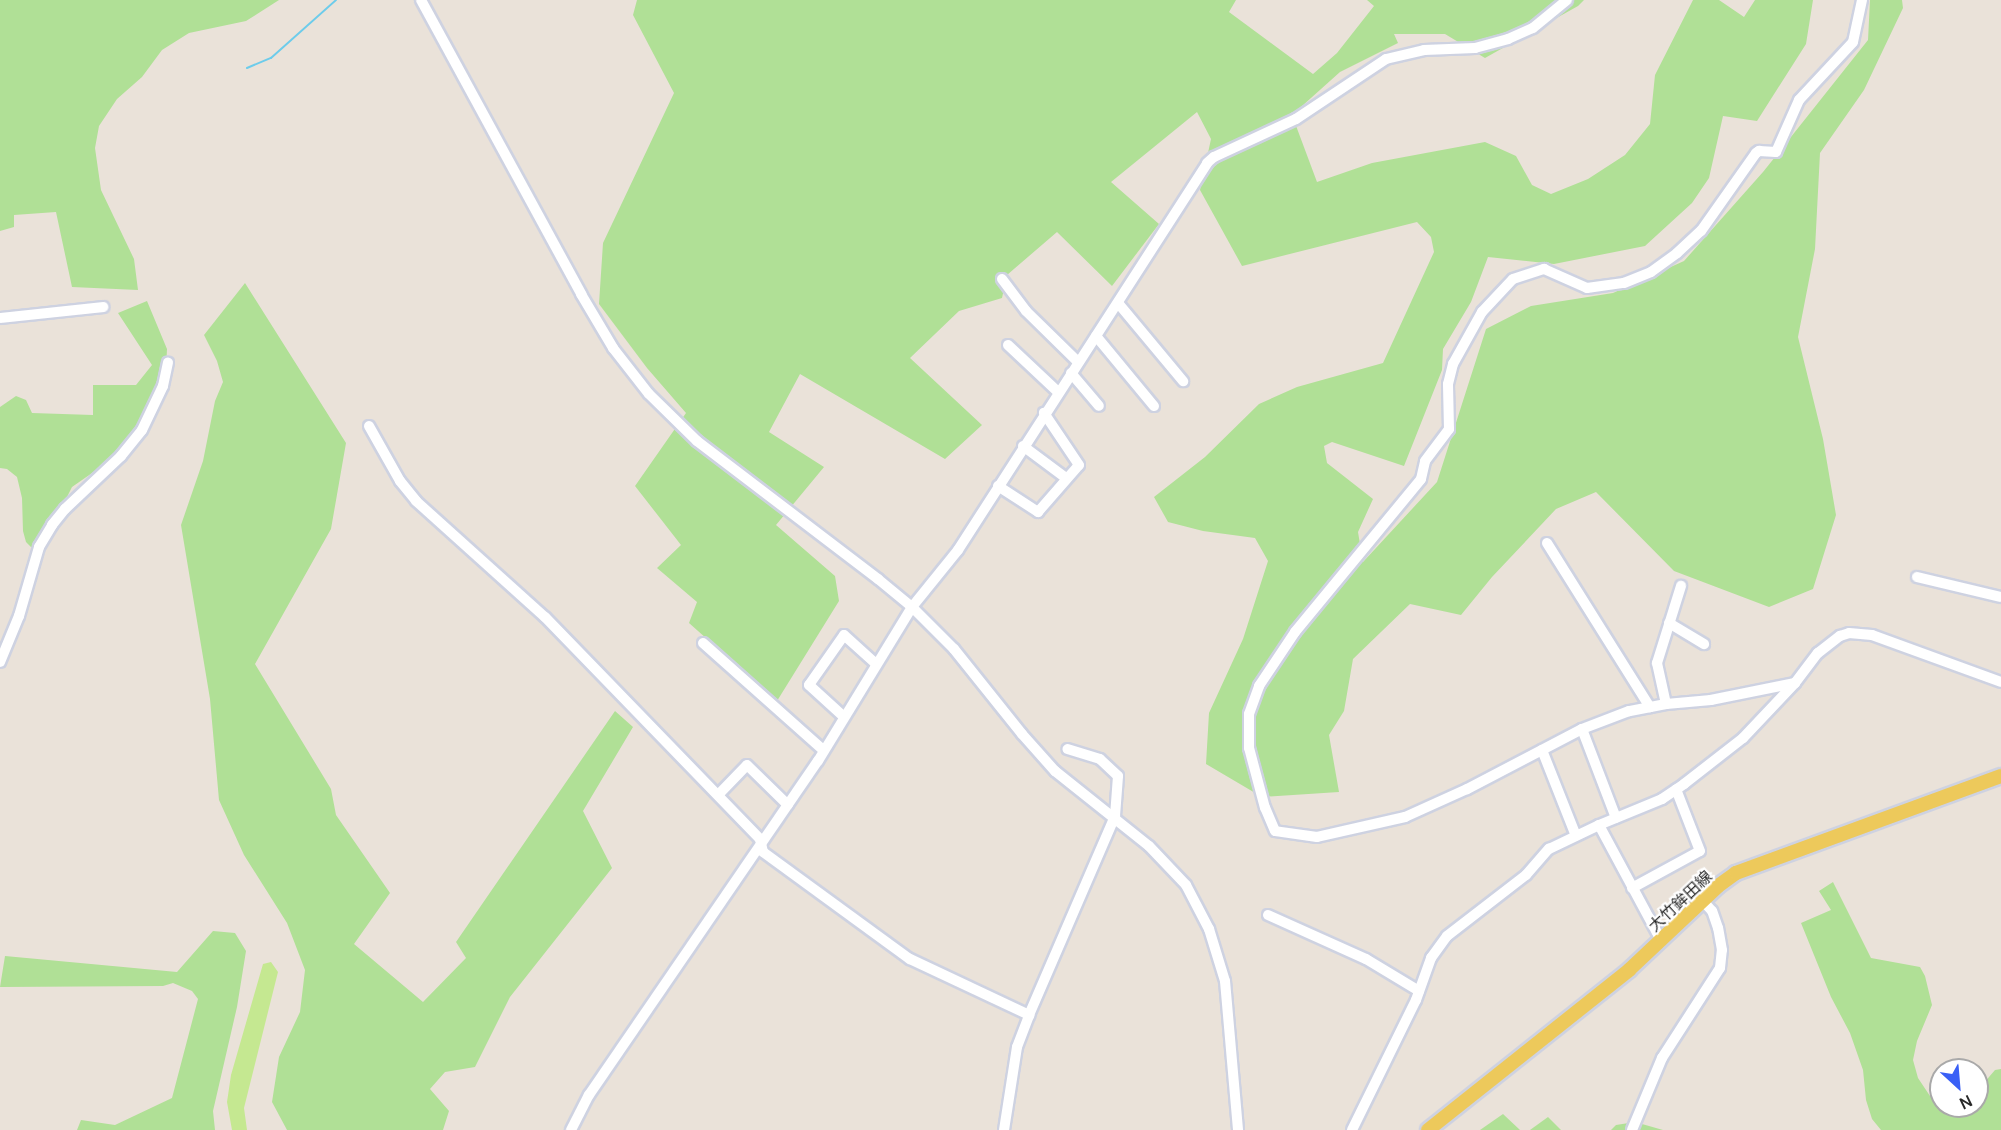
<!DOCTYPE html>
<meta charset="utf-8">
<style>
body{margin:0}
#map{position:relative;width:2001px;height:1130px;overflow:hidden;background:#eae2d9;font-family:Manrope,"Noto Sans JP",sans-serif}
div>[style]{position:absolute}
.green>*{inset:0;background:#b0e096}
.pitch>*{inset:0;background:#c5e891}
.stream>*{height:2px;margin:-1px;padding:0 1px;transform-origin:1px;border-radius:1px;background:#6dcceb}
.roads{filter:drop-shadow(2px 0 #ced2e1) drop-shadow(-2px 0 #ced2e1) drop-shadow(0 2px #ced2e1) drop-shadow(0 -2px #ced2e1)}
.minor>*{height:10px;margin:-5px;padding:0 5px;transform-origin:5px;border-radius:5px;background:#fff}
.major>*{height:14px;margin:-7px;padding:0 7px;transform-origin:7px;border-radius:7px;background:#edc95b}
span{translate:-50% -50%;white-space:nowrap;text-align:center;line-height:1.15;-webkit-text-stroke:4.5px #fff;paint-order:stroke}
.street-label{font-size:16px;color:#282828}
.north{position:absolute;left:1929px;top:1058px;width:60px;height:60px;box-sizing:border-box;background:#fff;border:2px solid #a9a9a9;border-radius:50%;rotate:154deg;font-size:16px;font-weight:700;line-height:24px;text-align:center;color:#282828}
.north::after{content:'';display:block;margin:auto;width:21px;height:27px;background:#3a60f6;clip-path:polygon(50% 0,100% 100%,50% 72%,0 100%)}
</style>
<div id="map">
<div class="green">
<div style="clip-path:polygon(0 0,279px 0,246px 21px,189px 33px,162px 50px,142px 77px,117px 99px,99px 126px,95px 148px,101px 190px,134px 259px,138px 290px,72px 287px,56px 212px,14px 215px,14px 227px,0 231px)"></div>
<div style="clip-path:polygon(637px 0,1236px 0,1229px 12px,1313px 74px,1337px 53px,1374px 6px,1367px 0,1584px 0,1578px 6px,1485px 58px,1445px 34px,1394px 34px,1398px 43px,1340px 72px,1292px 115px,1317px 182px,1372px 163px,1485px 142px,1516px 156px,1532px 185px,1551px 194px,1588px 179px,1625px 155px,1650px 124px,1655px 75px,1693px 0,1719px 0,1744px 17px,1755px 0,1813px 0,1806px 44px,1757px 121px,1723px 116px,1709px 178px,1692px 203px,1645px 246px,1554px 264px,1488px 257px,1471px 302px,1443px 349px,1442px 370px,1404px 466px,1332px 442px,1324px 446px,1327px 463px,1373px 499px,1358px 532px,1363px 562px,1437px 482px,1486px 329px,1531px 306px,1613px 293px,1684px 261px,1763px 172px,1868px 40px,1870px 0,1902px 0,1903px 8px,1864px 90px,1820px 153px,1815px 249px,1798px 337px,1823px 439px,1836px 515px,1813px 589px,1769px 607px,1674px 571px,1596px 492px,1556px 509px,1492px 577px,1461px 615px,1410px 604px,1353px 659px,1344px 711px,1329px 735px,1339px 792px,1262px 797px,1206px 764px,1209px 713px,1243px 639px,1268px 561px,1255px 538px,1203px 531px,1168px 522px,1154px 497px,1205px 457px,1259px 404px,1297px 387px,1383px 363px,1434px 252px,1431px 237px,1417px 222px,1242px 266px,1200px 190px,1211px 139px,1197px 112px,1111px 182px,1159px 224px,1112px 286px,1057px 232px,1007px 275px,1002px 298px,959px 311px,910px 358px,982px 425px,945px 459px,800px 374px,769px 432px,824px 467px,776px 525px,835px 576px,839px 601px,777px 701px,689px 623px,697px 602px,657px 568px,681px 545px,635px 486px,686px 413px,647px 368px,599px 304px,603px 243px,674px 93px,633px 15px)"></div>
<div style="clip-path:polygon(245px 283px,346px 443px,331px 529px,255px 664px,331px 789px,336px 815px,390px 893px,354px 944px,423px 1002px,466px 958px,456px 942px,615px 711px,633px 727px,583px 811px,612px 868px,510px 997px,475px 1067px,445px 1072px,430px 1089px,449px 1111px,443px 1130px,287px 1130px,272px 1102px,279px 1057px,300px 1012px,305px 970px,287px 923px,244px 855px,219px 800px,210px 699px,181px 525px,203px 461px,215px 401px,223px 382px,217px 361px,204px 335px)"></div>
<div style="clip-path:polygon(147px 301px,167px 349px,166px 370px,138px 441px,72px 487px,43px 545px,33px 549px,26px 542px,23px 531px,22px 498px,17px 477px,7px 469px,0 468px,0 407px,16px 396px,26px 400px,32px 413px,93px 415px,93px 385px,136px 385px,152px 365px,118px 313px)"></div>
<div style="clip-path:polygon(1833px 882px,1871px 958px,1920px 967px,1925px 976px,1932px 1005px,1917px 1041px,1913px 1060px,1918px 1078px,1930px 1096px,1941px 1102px,1941px 1106px,1977px 1106px,1977px 1091px,1995px 1070px,2001px 1069px,2001px 1130px,1881px 1130px,1872px 1119px,1866px 1100px,1863px 1070px,1850px 1033px,1831px 997px,1801px 923px,1831px 910px,1819px 891px)"></div>
<div style="clip-path:polygon(213px 931px,235px 933px,246px 951px,237px 1007px,213px 1111px,215px 1130px,77px 1130px,81px 1120px,115px 1125px,172px 1098px,198px 999px,192px 991px,173px 983px,163px 986px,0 987px,5px 956px,177px 972px)"></div>
<div style="clip-path:polygon(1503px 1114px,1520px 1130px,1480px 1130px)"></div>
<div style="clip-path:polygon(1548px 1117px,1561px 1130px,1530px 1130px)"></div>
<div style="clip-path:polygon(1635px 1122px,1663px 1130px,1611px 1130px,1616px 1125px)"></div>
</div>
<div class="pitch">
<div style="clip-path:polygon(271px 962px,278px 972px,244px 1108px,247px 1130px,232px 1130px,227px 1102px,231px 1075px,263px 964px)"></div>
</div>
<div class="stream">
<div style="left:247px;top:68px;width:26px;rotate:-23deg"></div>
<div style="left:271px;top:58px;width:87px;rotate:-41.7deg"></div>
</div>
<div class="roads">
<div class="minor">
<div style="left:421px;top:0;width:335px;rotate:61.4deg"></div>
<div style="left:581px;top:294px;width:63px;rotate:59.3deg"></div>
<div style="left:613px;top:348px;width:58px;rotate:52deg"></div>
<div style="left:649px;top:394px;width:67px;rotate:44.4deg"></div>
<div style="left:697px;top:441px;width:228px;rotate:37.3deg"></div>
<div style="left:878px;top:579px;width:44px;rotate:39.5deg"></div>
<div style="left:912px;top:607px;width:59px;rotate:45deg"></div>
<div style="left:954px;top:649px;width:109px;rotate:51.3deg"></div>
<div style="left:1022px;top:734px;width:50px;rotate:48.3deg"></div>
<div style="left:1055px;top:771px;width:120px;rotate:38.6deg"></div>
<div style="left:1149px;top:846px;width:54px;rotate:46.5deg"></div>
<div style="left:1186px;top:885px;width:50px;rotate:62.4deg"></div>
<div style="left:1209px;top:929px;width:54px;rotate:72.9deg"></div>
<div style="left:1225px;top:981px;width:150px;rotate:85deg"></div>
<div style="left:1002px;top:279px;width:40px;rotate:53deg"></div>
<div style="left:1026px;top:311px;width:73px;rotate:44.4deg"></div>
<div style="left:1118px;top:303px;width:102px;rotate:50.2deg"></div>
<div style="left:0;top:318px;width:104px;rotate:-6.1deg"></div>
<div style="left:1096px;top:336px;width:91px;rotate:50.4deg"></div>
<div style="left:1008px;top:345px;width:69px;rotate:43.2deg"></div>
<div style="left:1071px;top:373px;width:43px;rotate:49.7deg"></div>
<div style="left:369px;top:426px;width:63px;rotate:60.6deg"></div>
<div style="left:400px;top:481px;width:26px;rotate:51deg"></div>
<div style="left:416px;top:501px;width:173px;rotate:42deg"></div>
<div style="left:545px;top:617px;width:309px;rotate:45.9deg"></div>
<div style="left:760px;top:839px;width:13px;rotate:77deg"></div>
<div style="left:763px;top:852px;width:182px;rotate:36.1deg"></div>
<div style="left:910px;top:959px;width:132px;rotate:25.2deg"></div>
<div style="left:1023px;top:446px;width:54px;rotate:36.7deg"></div>
<div style="left:998px;top:486px;width:48px;rotate:33deg"></div>
<div style="left:1038px;top:512px;width:62px;rotate:-48.9deg"></div>
<div style="left:1079px;top:465px;width:63px;rotate:-123.9deg"></div>
<div style="left:1547px;top:543px;width:194px;rotate:57.9deg"></div>
<div style="left:1917px;top:577px;width:86px;rotate:13.4deg"></div>
<div style="left:1669px;top:623px;width:41px;rotate:31deg"></div>
<div style="left:703px;top:643px;width:161px;rotate:41.7deg"></div>
<div style="left:0;top:662px;width:50px;rotate:-67.6deg"></div>
<div style="left:19px;top:616px;width:72px;rotate:-73.8deg"></div>
<div style="left:39px;top:547px;width:26px;rotate:-59deg"></div>
<div style="left:52px;top:525px;width:21px;rotate:-51deg"></div>
<div style="left:65px;top:509px;width:77px;rotate:-43.4deg"></div>
<div style="left:121px;top:456px;width:33px;rotate:-51deg"></div>
<div style="left:142px;top:430px;width:49px;rotate:-64.5deg"></div>
<div style="left:163px;top:386px;width:24px;rotate:-78deg"></div>
<div style="left:1795px;top:683px;width:86px;rotate:168.6deg"></div>
<div style="left:1711px;top:700px;width:45px;rotate:174.9deg"></div>
<div style="left:1666px;top:704px;width:38px;rotate:169deg"></div>
<div style="left:1629px;top:711px;width:50px;rotate:159deg"></div>
<div style="left:1582px;top:729px;width:130px;rotate:152.4deg"></div>
<div style="left:1467px;top:789px;width:68px;rotate:155.7deg"></div>
<div style="left:1405px;top:817px;width:90px;rotate:167.2deg"></div>
<div style="left:1317px;top:837px;width:42px;rotate:-171.9deg"></div>
<div style="left:1275px;top:831px;width:25px;rotate:-113deg"></div>
<div style="left:1265px;top:808px;width:62px;rotate:-104.9deg"></div>
<div style="left:1249px;top:748px;width:34px;rotate:-90deg"></div>
<div style="left:1249px;top:714px;width:30px;rotate:-70deg"></div>
<div style="left:1259px;top:686px;width:65px;rotate:-56.3deg"></div>
<div style="left:1295px;top:632px;width:198px;rotate:-50.5deg"></div>
<div style="left:1421px;top:479px;width:18px;rotate:-77deg"></div>
<div style="left:1425px;top:461px;width:40px;rotate:-53deg"></div>
<div style="left:1449px;top:429px;width:45px;rotate:-91.3deg"></div>
<div style="left:1448px;top:384px;width:21px;rotate:-76deg"></div>
<div style="left:1453px;top:364px;width:60px;rotate:-60.9deg"></div>
<div style="left:1482px;top:312px;width:45px;rotate:-46.8deg"></div>
<div style="left:1513px;top:279px;width:33px;rotate:-18deg"></div>
<div style="left:1544px;top:269px;width:47px;rotate:23.8deg"></div>
<div style="left:1587px;top:288px;width:37px;rotate:-8deg"></div>
<div style="left:1624px;top:283px;width:29px;rotate:-22deg"></div>
<div style="left:1651px;top:272px;width:32px;rotate:-36deg"></div>
<div style="left:1677px;top:253px;width:33px;rotate:-43deg"></div>
<div style="left:1701px;top:231px;width:95px;rotate:-54.8deg"></div>
<div style="left:1756px;top:153px;width:4px;rotate:-34deg"></div>
<div style="left:1759px;top:151px;width:17px;rotate:3deg"></div>
<div style="left:1776px;top:152px;width:57px;rotate:-66.1deg"></div>
<div style="left:1799px;top:100px;width:79px;rotate:-47deg"></div>
<div style="left:1853px;top:42px;width:43px;rotate:-77.9deg"></div>
<div style="left:1666px;top:704px;width:42px;rotate:-102.4deg"></div>
<div style="left:1657px;top:663px;width:81px;rotate:-72.7deg"></div>
<div style="left:843px;top:716px;width:46px;rotate:-137.6deg"></div>
<div style="left:809px;top:685px;width:61px;rotate:-55deg"></div>
<div style="left:844px;top:635px;width:42px;rotate:42.1deg"></div>
<div style="left:1582px;top:729px;width:95px;rotate:69.1deg"></div>
<div style="left:1542px;top:750px;width:92px;rotate:68.4deg"></div>
<div style="left:719px;top:794px;width:40px;rotate:-46deg"></div>
<div style="left:747px;top:765px;width:57px;rotate:44.3deg"></div>
<div style="left:1599px;top:825px;width:131px;rotate:61.7deg"></div>
<div style="left:1632px;top:888px;width:77px;rotate:-28.6deg"></div>
<div style="left:1700px;top:851px;width:66px;rotate:-111.2deg"></div>
<div style="left:1268px;top:915px;width:107px;rotate:24.2deg"></div>
<div style="left:1366px;top:959px;width:62px;rotate:31.1deg"></div>
<div style="left:571px;top:1130px;width:39px;rotate:-63deg"></div>
<div style="left:589px;top:1095px;width:405px;rotate:-55.6deg"></div>
<div style="left:818px;top:761px;width:180px;rotate:-58.6deg"></div>
<div style="left:912px;top:607px;width:73px;rotate:-51.1deg"></div>
<div style="left:958px;top:550px;width:460px;rotate:-57.2deg"></div>
<div style="left:1207px;top:163px;width:9px;rotate:-41deg"></div>
<div style="left:1214px;top:157px;width:90px;rotate:-24.9deg"></div>
<div style="left:1296px;top:119px;width:108px;rotate:-33.7deg"></div>
<div style="left:1386px;top:59px;width:39px;rotate:-13deg"></div>
<div style="left:1424px;top:50px;width:51px;rotate:-2.2deg"></div>
<div style="left:1475px;top:48px;width:34px;rotate:-15deg"></div>
<div style="left:1508px;top:39px;width:27px;rotate:-24deg"></div>
<div style="left:1533px;top:28px;width:44px;rotate:-39.5deg"></div>
<div style="left:1004px;top:1130px;width:84px;rotate:-81.1deg"></div>
<div style="left:1017px;top:1047px;width:34px;rotate:-69deg"></div>
<div style="left:1029px;top:1015px;width:217px;rotate:-66.6deg"></div>
<div style="left:1115px;top:816px;width:40px;rotate:-85.7deg"></div>
<div style="left:1118px;top:776px;width:25px;rotate:-137deg"></div>
<div style="left:1100px;top:759px;width:34px;rotate:-163deg"></div>
<div style="left:1352px;top:1130px;width:145px;rotate:-63.8deg"></div>
<div style="left:1416px;top:1000px;width:45px;rotate:-70.3deg"></div>
<div style="left:1431px;top:958px;width:27px;rotate:-54deg"></div>
<div style="left:1447px;top:936px;width:100px;rotate:-37.7deg"></div>
<div style="left:1526px;top:875px;width:35px;rotate:-49deg"></div>
<div style="left:1549px;top:849px;width:55px;rotate:-25.6deg"></div>
<div style="left:1599px;top:825px;width:68px;rotate:-22.4deg"></div>
<div style="left:1662px;top:799px;width:27px;rotate:-34deg"></div>
<div style="left:1684px;top:784px;width:75px;rotate:-37.9deg"></div>
<div style="left:1743px;top:738px;width:76px;rotate:-46.6deg"></div>
<div style="left:1795px;top:683px;width:38px;rotate:-53deg"></div>
<div style="left:1818px;top:653px;width:28px;rotate:-38deg"></div>
<div style="left:1840px;top:636px;width:9px;rotate:-18deg"></div>
<div style="left:1849px;top:633px;width:23px;rotate:5deg"></div>
<div style="left:1872px;top:635px;width:137px;rotate:20deg"></div>
<div style="left:1632px;top:1130px;width:78px;rotate:-67.4deg"></div>
<div style="left:1662px;top:1058px;width:107px;rotate:-57.2deg"></div>
<div style="left:1720px;top:968px;width:18px;rotate:-84deg"></div>
<div style="left:1722px;top:950px;width:22px;rotate:-100deg"></div>
<div style="left:1718px;top:928px;width:18px;rotate:-109deg"></div>
<div style="left:1712px;top:911px;width:15px;rotate:-132deg"></div>
</div>
<div class="major">
<div style="left:1428px;top:1130px;width:257px;rotate:-38.5deg"></div>
<div style="left:1629px;top:970px;width:122px;rotate:-43.3deg"></div>
<div style="left:1718px;top:886px;width:22px;rotate:-36deg"></div>
<div style="left:1736px;top:873px;width:282px;rotate:-20.1deg"></div>
</div>
</div>
<div class="street-label">
<span style="left:1680px;top:901px;rotate:-43deg">大竹鉾田線</span>
</div>
<div class="north">N</div>
</div>
